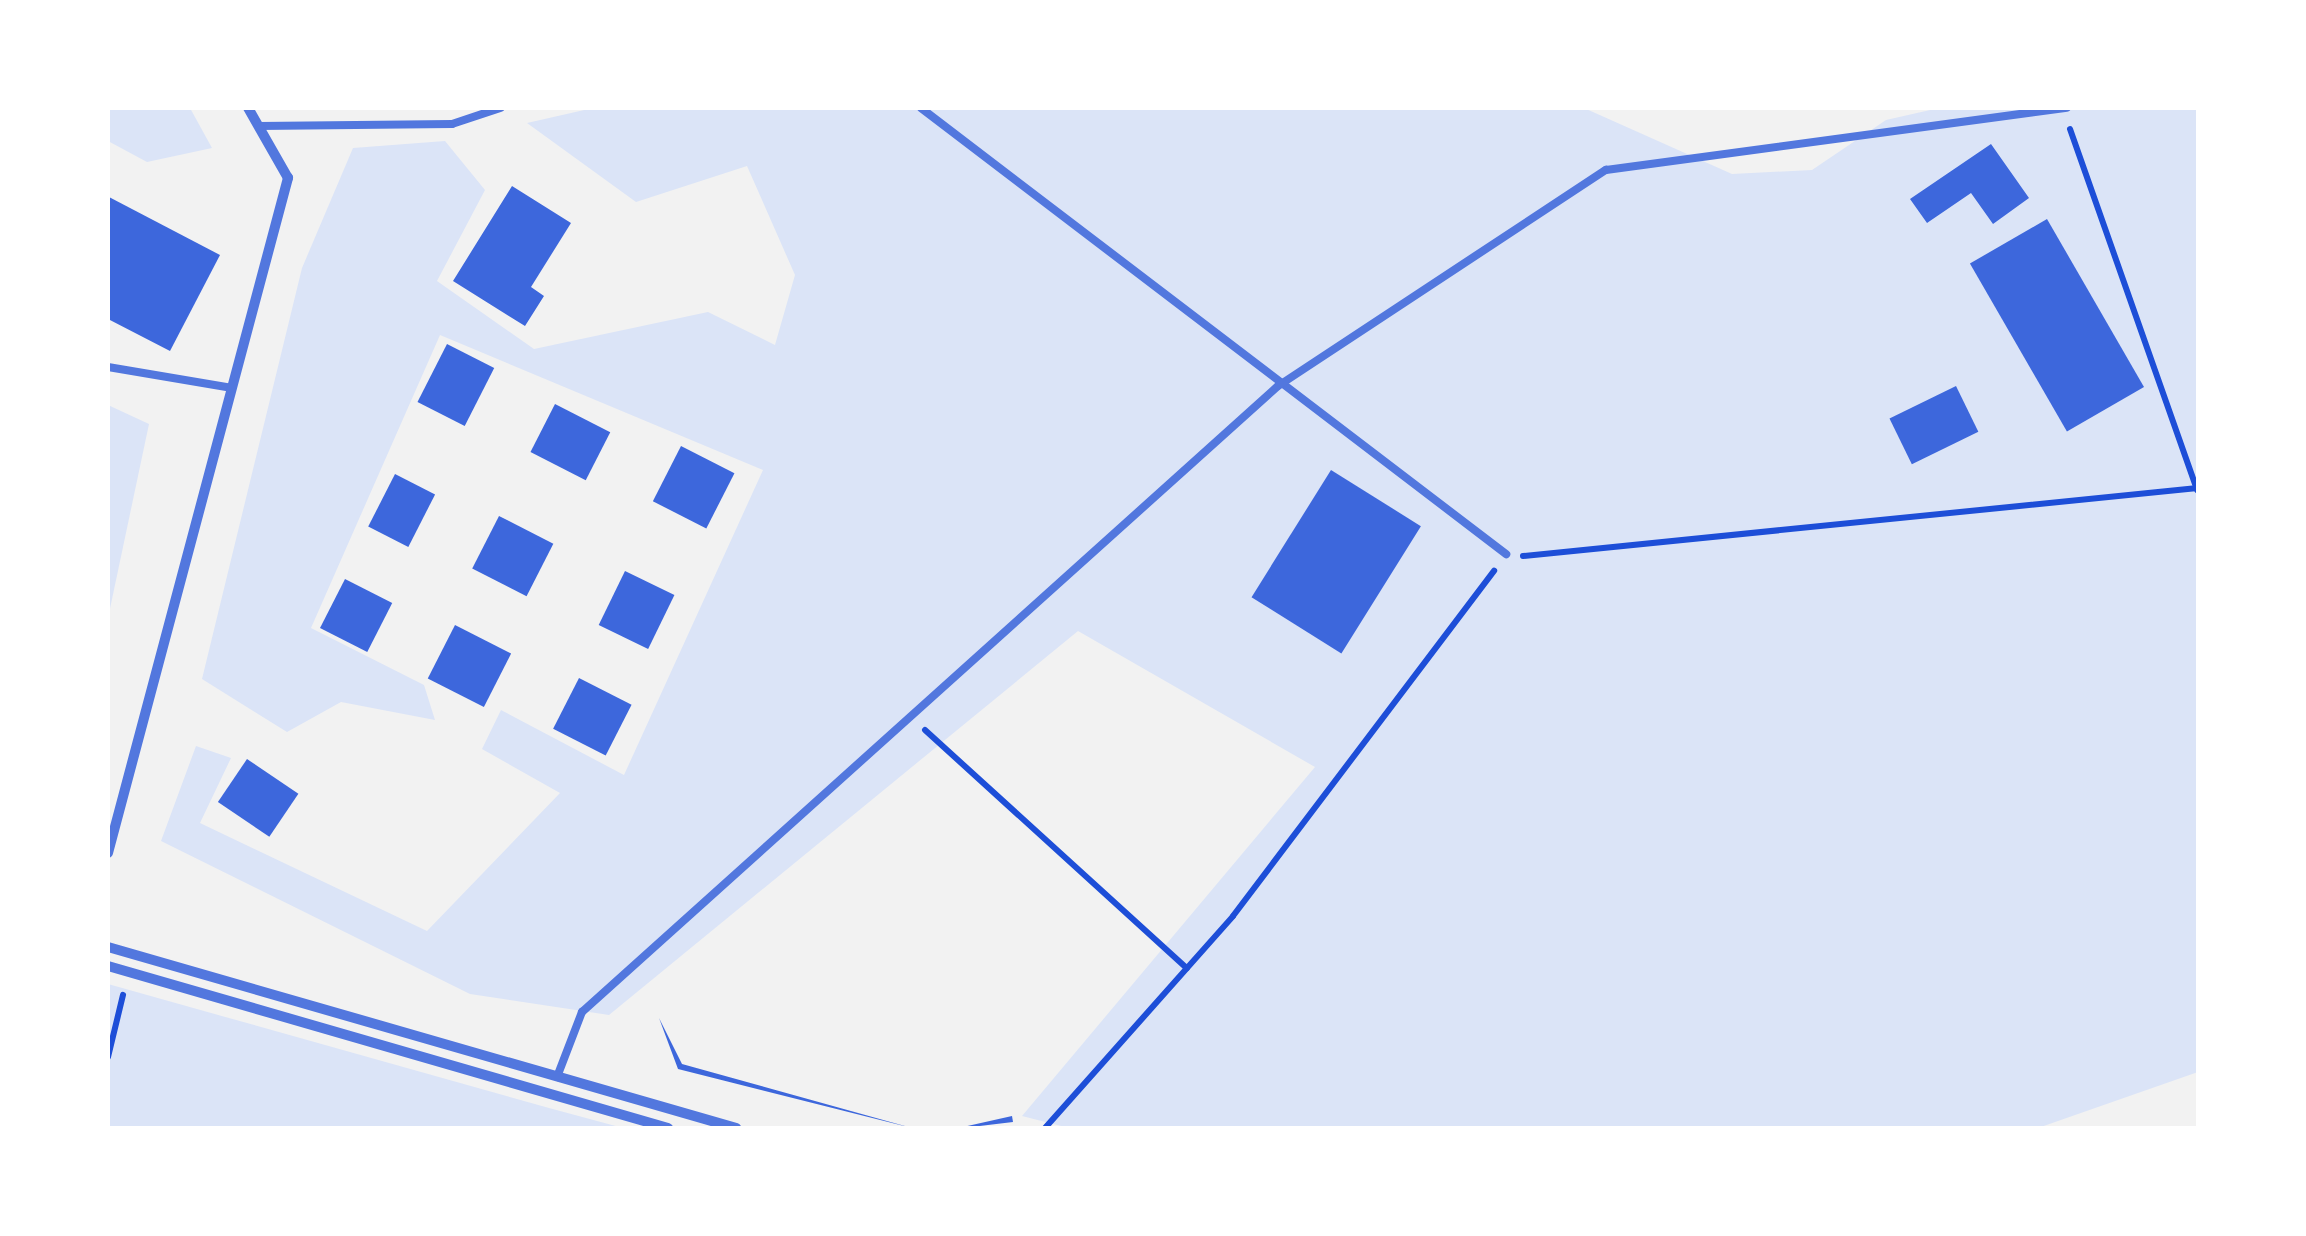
<!DOCTYPE html>
<style>
body{margin:0}
#map{position:relative;width:2306px;height:1236px;overflow:hidden;background:#f2f2f2;font-family:"DM Sans",sans-serif}
div>[style]{position:absolute}
.green>*{inset:0;background:#dbe4f7}
.building>*{inset:0;background:#3d67dc;transform-origin:0 0}
.path>*{height:6px;margin:-3px;padding:0 3px;transform-origin:3px;border-radius:3px;background:#1d4ed8}
.service>*{height:8px;margin:-4px;padding:0 4px;transform-origin:4px;border-radius:4px;background:#5277de}
.minor>*{height:10px;margin:-5px;padding:0 5px;transform-origin:5px;border-radius:5px;background:#5277de}
span{translate:-50% -50%;white-space:nowrap;text-align:center;line-height:1.15;-webkit-text-stroke:10px #fff;paint-order:stroke}
.frame{position:absolute;inset:0;border:110px solid #fff;pointer-events:none}
</style>
<div id="map">
<div class="green">
<div style="clip-path:polygon(108px 108px,190px 108px,212px 148px,147px 162px,108px 141px)"></div>
<div style="clip-path:polygon(593px 108px,1584px 108px,1732px 174px,1812px 170px,1886px 120px,1939px 108px,2198px 108px,2198px 1072px,2038px 1128px,1069px 1128px,1022px 1116px,1315px 767px,1078px 631px,609px 1015px,470px 994px,161px 841px,196px 746px,231px 758px,200px 823px,427px 931px,560px 793px,482px 749px,501px 710px,624px 775px,763px 470px,440px 335px,311px 628px,424px 685px,435px 720px,341px 702px,287px 732px,202px 679px,302px 268px,353px 148px,445px 141px,485px 190px,437px 281px,534px 349px,708px 312px,775px 345px,795px 275px,747px 166px,636px 202px,527px 123px)"></div>
<div style="clip-path:polygon(108px 405px,149px 424px,108px 618px)"></div>
<div style="clip-path:polygon(108px 984px,549px 1108px,623px 1128px,108px 1128px)"></div>
</div>
<div class="building">
<div style="clip-path:polygon(1991px 144px,2029px 198px,1993px 224px,1971px 193px,1927px 223px,1910px 199px)"></div>
<div style="clip-path:polygon(512px 186px,571px 223px,531px 287px,544px 296px,525px 326px,453px 281px)"></div>
<div style="clip-path:polygon(109px 197px,220px 255px,170px 351px,108px 319px)"></div>
<div style="left:2047px;top:219px;width:194px;height:89px;rotate:60deg"></div>
<div style="left:447px;top:344px;width:53px;height:65px;rotate:27deg"></div>
<div style="left:1956px;top:386px;width:51px;height:74px;rotate:64deg"></div>
<div style="left:555px;top:404px;width:62px;height:54px;rotate:27deg"></div>
<div style="left:681px;top:446px;width:60px;height:62px;rotate:27deg"></div>
<div style="left:1331px;top:470px;width:106px;height:150px;rotate:32deg"></div>
<div style="left:395px;top:474px;width:45px;height:59px;rotate:27deg"></div>
<div style="left:499px;top:516px;width:61px;height:59px;rotate:27deg"></div>
<div style="left:625px;top:571px;width:55px;height:60px;rotate:26deg"></div>
<div style="left:345px;top:579px;width:53px;height:55px;rotate:27deg"></div>
<div style="left:455px;top:625px;width:63px;height:60px;rotate:27deg"></div>
<div style="left:579px;top:678px;width:59px;height:57px;rotate:27deg"></div>
<div style="left:247px;top:759px;width:62px;height:52px;rotate:34deg"></div>
<div style="clip-path:polygon(659px 1018px,682px 1064px,912px 1128px,678px 1069px)"></div>
<div style="clip-path:polygon(1012px 1116px,1013px 1122px,963px 1128px,963px 1127px)"></div>
</div>
<div class="path">
<div style="left:2070px;top:129px;width:383px;rotate:70.6deg"></div>
<div style="left:1523px;top:556px;width:678px;rotate:-5.75deg"></div>
<div style="left:925px;top:730px;width:354px;rotate:42.3deg"></div>
<div style="left:108px;top:1057px;width:64px;rotate:-76.4deg"></div>
<div style="left:1045px;top:1128px;width:283px;rotate:-48.4deg"></div>
<div style="left:1233px;top:916px;width:433px;rotate:-52.9deg"></div>
</div>
<div class="service">
<div style="left:921px;top:108px;width:736px;rotate:37.32deg"></div>
<div style="left:259px;top:126px;width:193px;rotate:-0.6deg"></div>
<div style="left:452px;top:124px;width:51px;rotate:-18.4deg"></div>
<div style="left:108px;top:367px;width:126px;rotate:9.6deg"></div>
<div style="left:557px;top:1077px;width:70px;rotate:-69deg"></div>
<div style="left:582px;top:1012px;width:936px;rotate:-41.97deg"></div>
<div style="left:1278px;top:386px;width:393px;rotate:-33.4deg"></div>
<div style="left:1606px;top:170px;width:465px;rotate:-7.7deg"></div>
</div>
<div class="minor">
<div style="left:108px;top:853px;width:699px;rotate:-75.07deg"></div>
<div style="left:288px;top:178px;width:81px;rotate:-119.7deg"></div>
<div style="left:108px;top:947px;width:654px;rotate:16.08deg"></div>
<div style="left:108px;top:966px;width:583px;rotate:16.13deg"></div>
</div>
<div class="frame"></div>
</div>
